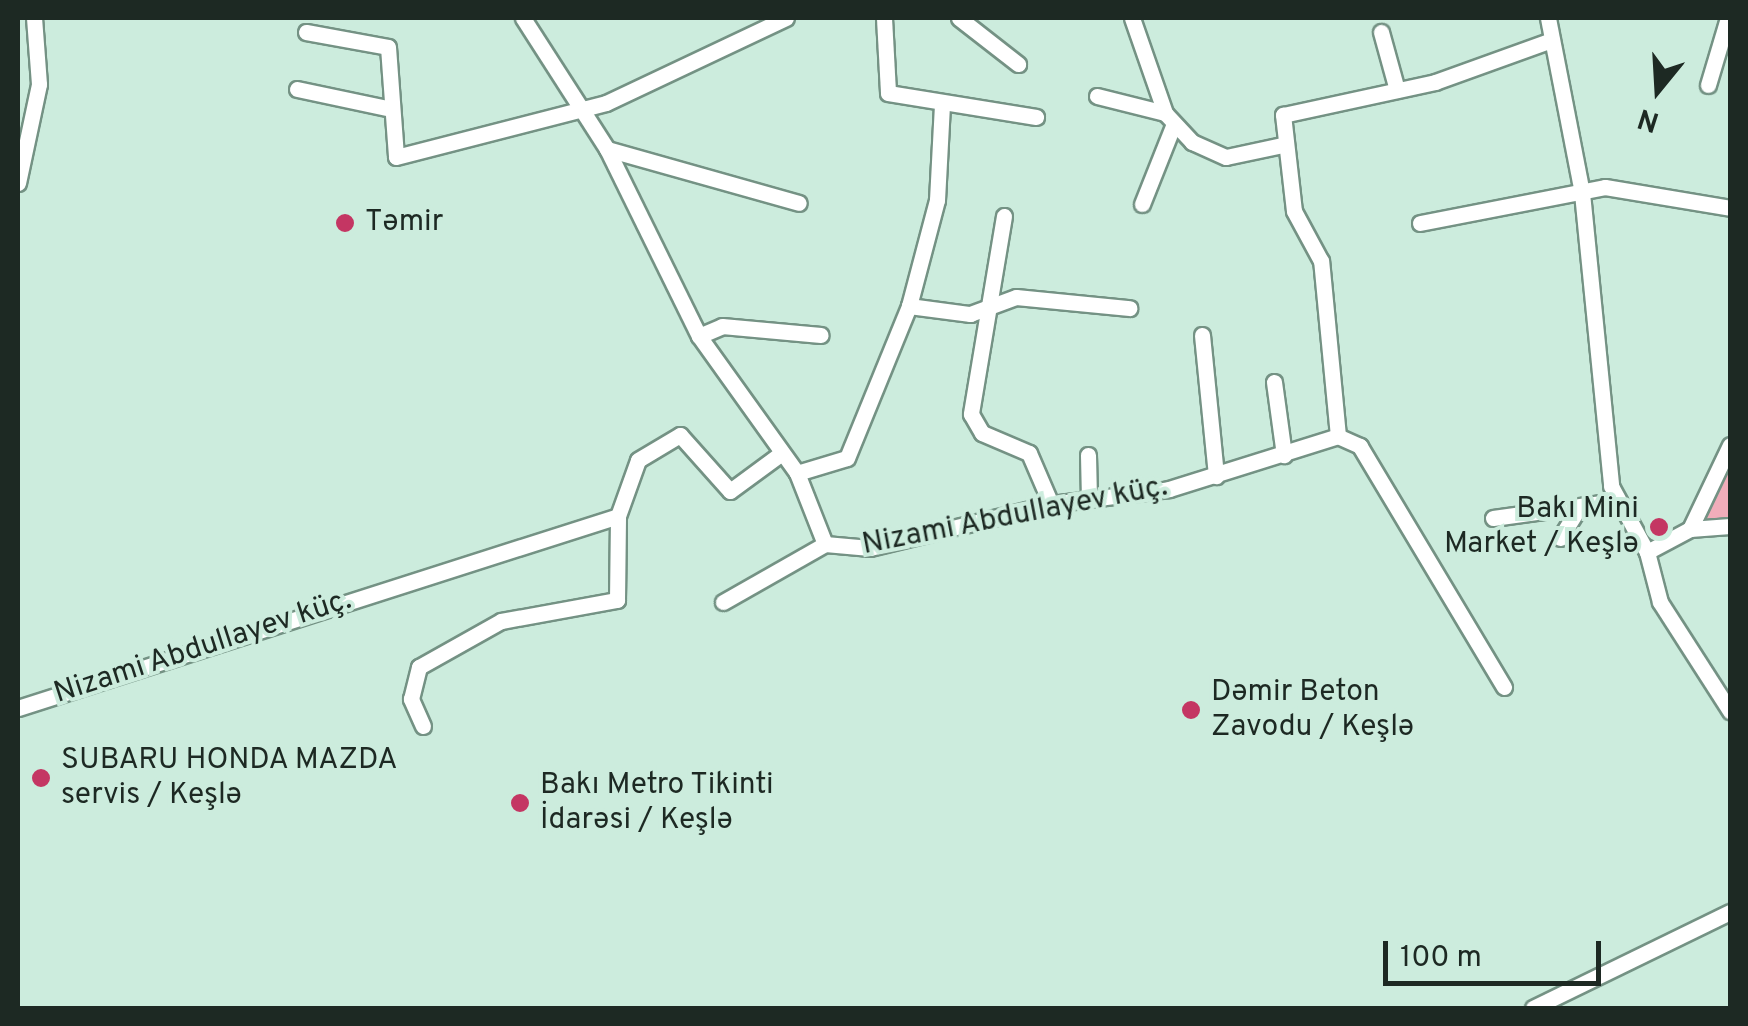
<!DOCTYPE html>
<meta charset="utf-8">
<style>
body{margin:0}
#map{position:relative;width:1748px;height:1026px;overflow:hidden;background:#ccecdd;font-family:Overpass,sans-serif}
div>[style]{position:absolute}
.green>*{inset:0;background:#f1adba}
.roads{filter:drop-shadow(2px 0 #749284) drop-shadow(-2px 0 #749284) drop-shadow(0 2px #749284) drop-shadow(0 -2px #749284)}
.street>*{height:15px;margin:-7.5px;padding:0 7.5px;transform-origin:7.5px;border-radius:7.5px;background:#fff}
.dots>*{width:28px;height:28px;translate:-50% -50%;box-sizing:border-box;border:5px solid #ccecdd;border-radius:50%}
span{translate:-50% -50%;white-space:nowrap;text-align:center;line-height:1.15;-webkit-text-stroke:8px #ccecdd;paint-order:stroke}
.poi-label{font-size:30px;color:#1d2923}
.left{translate:0 -50%;text-align:left}
.right{translate:-100% -50%;text-align:right}
.street-label{font-size:30px;color:#1d2923}
.frame{position:absolute;inset:0;border:20px solid #1d2923;pointer-events:none}
.north{position:absolute;left:1608px;top:40px;width:100px;height:100px;-webkit-text-stroke:8px #ccecdd;paint-order:stroke;rotate:198deg;font-size:28px;font-weight:700;line-height:40px;text-align:center;color:#1d2923}
.north::after{content:'';display:block;margin:auto;width:35px;height:45px;background:#1d2923;clip-path:polygon(50% 0,100% 100%,50% 72%,0 100%)}
.scale{position:absolute;left:1383px;top:941px;width:218px;height:45px;box-sizing:border-box;border:5px solid #1d2923;border-top:0;padding-left:12px;font-size:30px;line-height:35px;white-space:nowrap;color:#1d2923;-webkit-text-stroke:8px #ccecdd;paint-order:stroke}
</style>
<div id="map">
<div class="green">
<div style="clip-path:polygon(1730px 461px,1730px 520px,1706px 521px,1717px 480px)"></div>
</div>
<div class="roads">
<div class="street">
<div style="left:523px;top:18px;width:156px;rotate:57.3deg"></div>
<div style="left:607px;top:149px;width:208px;rotate:63.8deg"></div>
<div style="left:699px;top:336px;width:168px;rotate:54.4deg"></div>
<div style="left:797px;top:473px;width:76px;rotate:68.5deg"></div>
<div style="left:825px;top:544px;width:45px;rotate:5.1deg"></div>
<div style="left:870px;top:548px;width:186px;rotate:-13.7deg"></div>
<div style="left:1051px;top:504px;width:119px;rotate:-7.2deg"></div>
<div style="left:1169px;top:489px;width:177px;rotate:-17.4deg"></div>
<div style="left:884px;top:18px;width:75px;rotate:86.9deg"></div>
<div style="left:888px;top:93px;width:150px;rotate:9.2deg"></div>
<div style="left:959px;top:18px;width:75px;rotate:37.9deg"></div>
<div style="left:1132px;top:18px;width:101px;rotate:70.8deg"></div>
<div style="left:1165px;top:113px;width:40px;rotate:47deg"></div>
<div style="left:1192px;top:142px;width:37px;rotate:24deg"></div>
<div style="left:1226px;top:157px;width:57px;rotate:-12.1deg"></div>
<div style="left:1548px;top:18px;width:178px;rotate:79deg"></div>
<div style="left:1582px;top:193px;width:294px;rotate:84.3deg"></div>
<div style="left:1611px;top:486px;width:75px;rotate:61.4deg"></div>
<div style="left:1647px;top:552px;width:52px;rotate:75.4deg"></div>
<div style="left:1660px;top:602px;width:130px;rotate:57.3deg"></div>
<div style="left:306px;top:32px;width:83px;rotate:10.4deg"></div>
<div style="left:388px;top:47px;width:110px;rotate:85.8deg"></div>
<div style="left:396px;top:157px;width:217px;rotate:-14.4deg"></div>
<div style="left:606px;top:103px;width:199px;rotate:-25.3deg"></div>
<div style="left:1381px;top:32px;width:60px;rotate:74.6deg"></div>
<div style="left:1708px;top:85px;width:70px;rotate:-73.4deg"></div>
<div style="left:297px;top:89px;width:96px;rotate:12deg"></div>
<div style="left:1097px;top:96px;width:70px;rotate:14deg"></div>
<div style="left:607px;top:149px;width:199px;rotate:15.7deg"></div>
<div style="left:18px;top:183px;width:101px;rotate:-78deg"></div>
<div style="left:39px;top:84px;width:66px;rotate:-94.3deg"></div>
<div style="left:1142px;top:204px;width:84px;rotate:-68.3deg"></div>
<div style="left:1004px;top:216px;width:201px;rotate:99.5deg"></div>
<div style="left:971px;top:414px;width:22px;rotate:60deg"></div>
<div style="left:982px;top:433px;width:51px;rotate:23.1deg"></div>
<div style="left:1029px;top:453px;width:56px;rotate:66.7deg"></div>
<div style="left:1420px;top:223px;width:188px;rotate:-11deg"></div>
<div style="left:1605px;top:187px;width:127px;rotate:9.5deg"></div>
<div style="left:909px;top:306px;width:62px;rotate:7.5deg"></div>
<div style="left:970px;top:314px;width:49px;rotate:-20.3deg"></div>
<div style="left:1016px;top:297px;width:114px;rotate:5.6deg"></div>
<div style="left:1202px;top:335px;width:142px;rotate:84.3deg"></div>
<div style="left:699px;top:336px;width:25px;rotate:-23deg"></div>
<div style="left:722px;top:326px;width:99px;rotate:5.2deg"></div>
<div style="left:1274px;top:382px;width:74px;rotate:82.2deg"></div>
<div style="left:1088px;top:455px;width:43px;rotate:88.7deg"></div>
<div style="left:797px;top:473px;width:52px;rotate:-16.7deg"></div>
<div style="left:847px;top:458px;width:164px;rotate:-67.8deg"></div>
<div style="left:909px;top:306px;width:110px;rotate:-75.2deg"></div>
<div style="left:937px;top:200px;width:96px;rotate:-87deg"></div>
<div style="left:1493px;top:518px;width:124px;rotate:-7.9deg"></div>
<div style="left:1690px;top:529px;width:40px;rotate:-4.3deg"></div>
<div style="left:1560px;top:538px;width:36px;rotate:-58deg"></div>
<div style="left:1647px;top:552px;width:49px;rotate:-28.1deg"></div>
<div style="left:1690px;top:529px;width:93px;rotate:-64.5deg"></div>
<div style="left:723px;top:602px;width:117px;rotate:-29.6deg"></div>
<div style="left:1504px;top:687px;width:281px;rotate:-120.9deg"></div>
<div style="left:1360px;top:446px;width:24px;rotate:-156deg"></div>
<div style="left:1338px;top:436px;width:176px;rotate:-95.5deg"></div>
<div style="left:1321px;top:261px;width:57px;rotate:-118.4deg"></div>
<div style="left:1294px;top:211px;width:97px;rotate:-96.5deg"></div>
<div style="left:1283px;top:115px;width:156px;rotate:-12.2deg"></div>
<div style="left:1435px;top:82px;width:121px;rotate:-19.8deg"></div>
<div style="left:18px;top:708px;width:630px;rotate:-17.74deg"></div>
<div style="left:423px;top:726px;width:30px;rotate:-114deg"></div>
<div style="left:411px;top:699px;width:33px;rotate:-76deg"></div>
<div style="left:419px;top:667px;width:94px;rotate:-29.3deg"></div>
<div style="left:501px;top:621px;width:118px;rotate:-10.3deg"></div>
<div style="left:617px;top:600px;width:84px;rotate:-89.3deg"></div>
<div style="left:618px;top:516px;width:59px;rotate:-70.3deg"></div>
<div style="left:638px;top:460px;width:49px;rotate:-30.8deg"></div>
<div style="left:680px;top:435px;width:75px;rotate:48.2deg"></div>
<div style="left:730px;top:491px;width:61px;rotate:-36.3deg"></div>
<div style="left:1533px;top:1008px;width:219px;rotate:-26deg"></div>
</div>
</div>
<div class="dots">
<div style="left:345px;top:223px;background:#c43663"></div>
<div style="left:1659px;top:527px;background:#c43663"></div>
<div style="left:1191px;top:710px;background:#c43663"></div>
<div style="left:41px;top:778px;background:#c43663"></div>
<div style="left:520px;top:803px;background:#c43663"></div>
</div>
<div class="poi-label">
<span class="left" style="left:365px;top:223px">Təmir</span>
<span class="right" style="left:1639px;top:527px">Bakı Mini<br>Market / Keşlə</span>
<span class="left" style="left:1211px;top:710px">Dəmir Beton<br>Zavodu / Keşlə</span>
<span class="left" style="left:61px;top:778px">SUBARU HONDA MAZDA<br>servis / Keşlə</span>
<span class="left" style="left:540px;top:803px">Bakı Metro Tikinti<br>İdarəsi / Keşlə</span>
</div>
<div class="street-label">
<span style="left:1015px;top:517px;rotate:-11deg">Nizami Abdullayev küç.</span>
<span style="left:203px;top:648px;rotate:-18deg">Nizami Abdullayev küç.</span>
</div>
<div class="frame"></div>
<div class="north">N</div>
<div class="scale">100 m</div>
</div>
